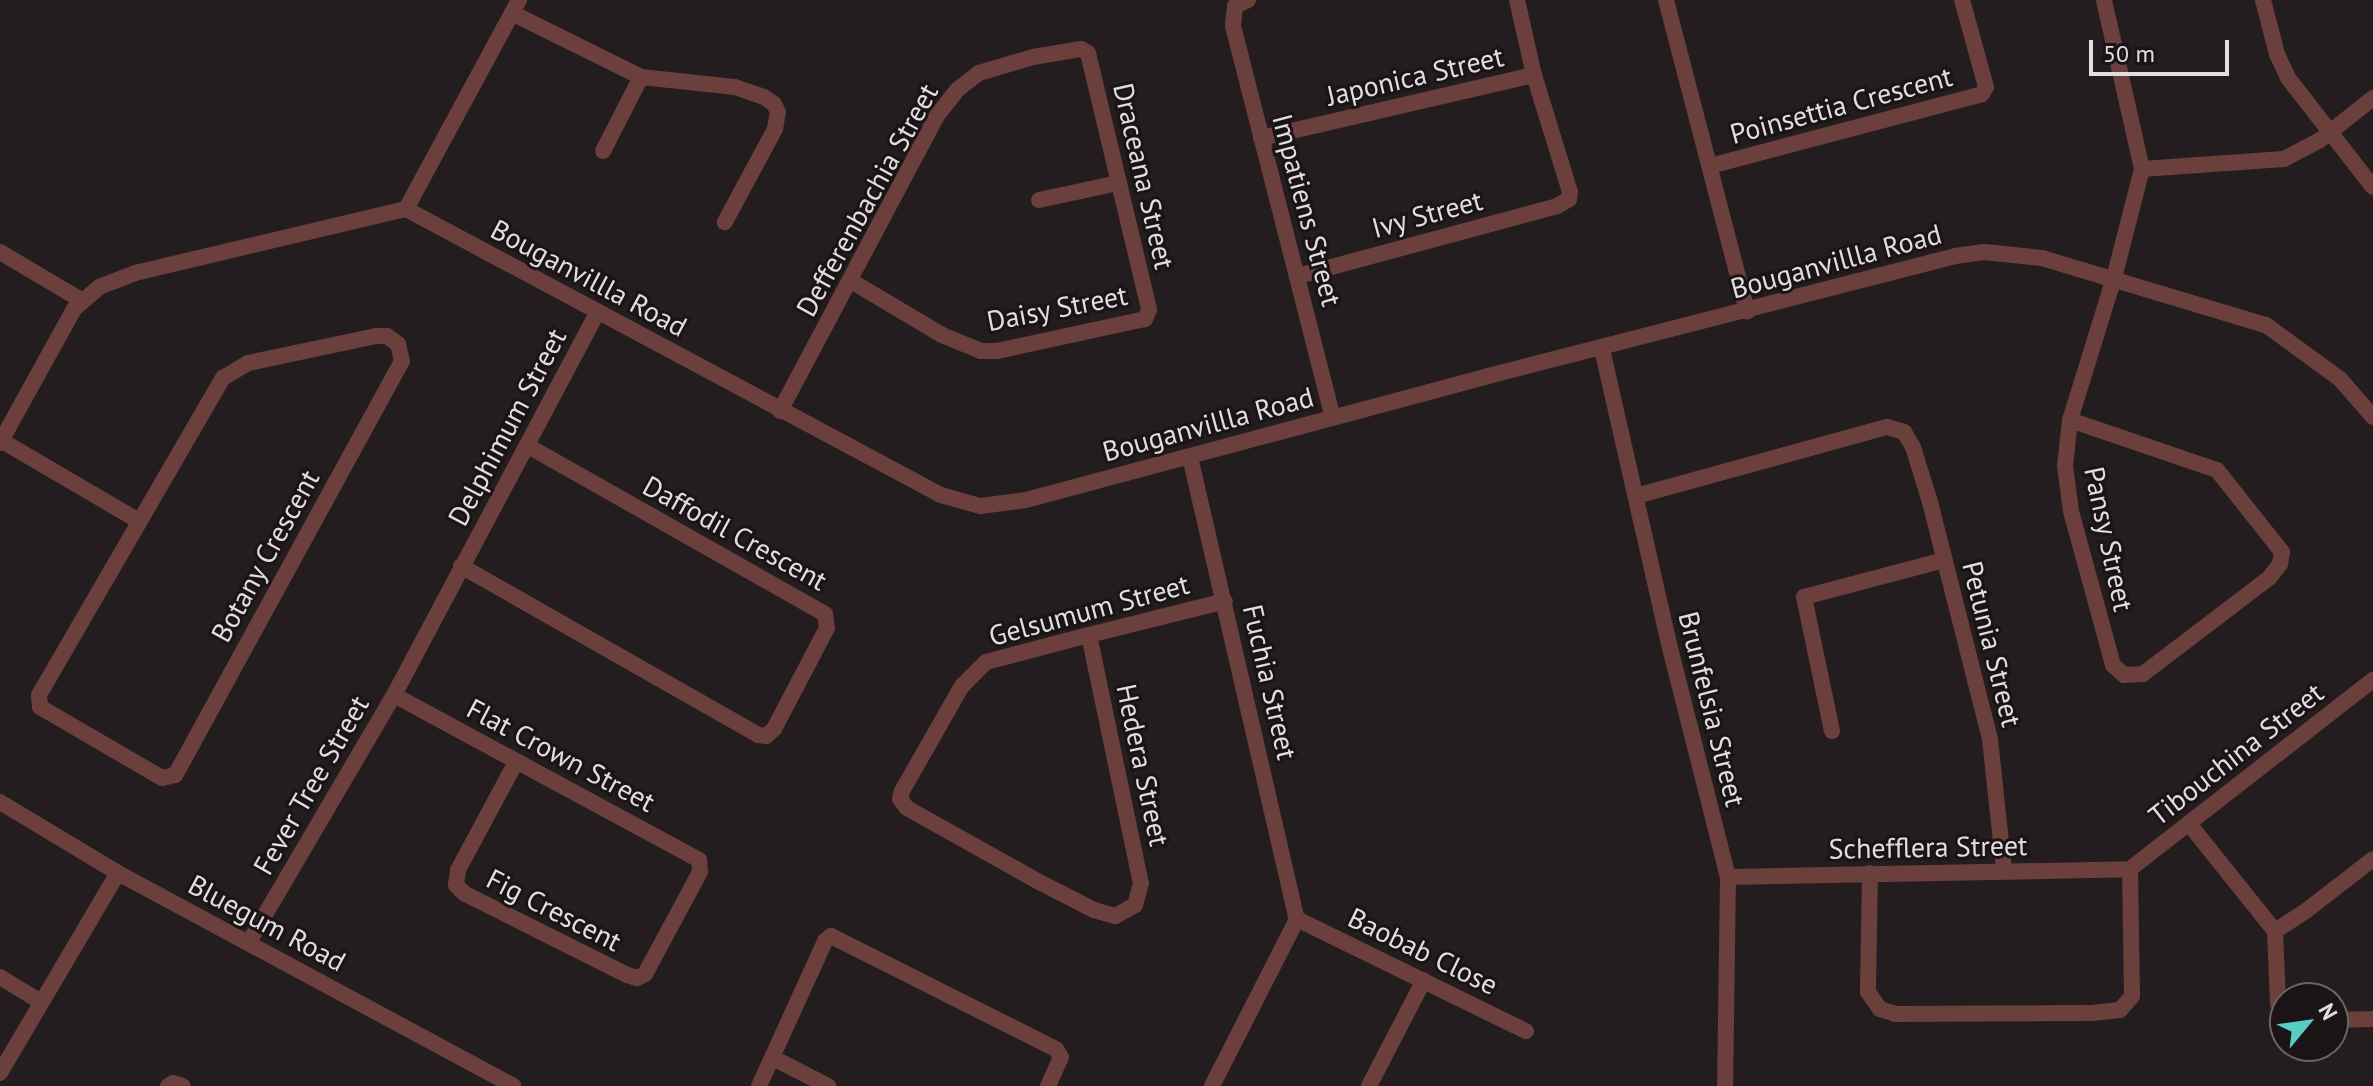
<!DOCTYPE html>
<style>
body{margin:0}
#map{position:relative;width:2373px;height:1086px;overflow:hidden;background:#231d1f;font-family:"PT Sans",sans-serif}
div>[style]{position:absolute}
.minor>*{height:16px;margin:-8px;padding:0 8px;transform-origin:8px;border-radius:8px;background:#6b3f3c}
span{translate:-50% -50%;white-space:nowrap;text-align:center;line-height:1.15;-webkit-text-stroke:6px #1a1416;paint-order:stroke}
.street-label{font-size:28px;color:#e2dddf}
.north{position:absolute;left:2269px;top:982px;width:80px;height:80px;box-sizing:border-box;background:#1a1416;border:2px solid #6a6466;border-radius:50%;rotate:61deg;font-size:22px;font-weight:700;line-height:32px;text-align:center;color:#e2dddf}
.north::after{content:'';display:block;margin:auto;width:28px;height:36px;background:#56cec3;clip-path:polygon(50% 0,100% 100%,50% 72%,0 100%)}
.scale{position:absolute;left:2089px;top:40px;width:140px;height:36px;box-sizing:border-box;border:4px solid #e2dddf;border-top:0;padding-left:10px;font-size:24px;line-height:28px;white-space:nowrap;color:#e2dddf;-webkit-text-stroke:6px #1a1416;paint-order:stroke}
</style>
<div id="map">
<div class="minor">
<div style="left:1248px;top:0;width:14px;rotate:155deg"></div>
<div style="left:1235px;top:6px;width:20px;rotate:96deg"></div>
<div style="left:1233px;top:26px;width:404px;rotate:75.7deg"></div>
<div style="left:1666px;top:0;width:322px;rotate:75.4deg"></div>
<div style="left:2263px;top:0;width:56px;rotate:75.5deg"></div>
<div style="left:2277px;top:54px;width:26px;rotate:65deg"></div>
<div style="left:2288px;top:78px;width:138px;rotate:52.1deg"></div>
<div style="left:512px;top:13px;width:144px;rotate:26.4deg"></div>
<div style="left:641px;top:77px;width:95px;rotate:6.1deg"></div>
<div style="left:735px;top:87px;width:31px;rotate:19deg"></div>
<div style="left:764px;top:97px;width:12px;rotate:35deg"></div>
<div style="left:774px;top:104px;width:9px;rotate:63deg"></div>
<div style="left:778px;top:112px;width:17px;rotate:100deg"></div>
<div style="left:775px;top:129px;width:106px;rotate:118.3deg"></div>
<div style="left:1261px;top:138px;width:280px;rotate:-13deg"></div>
<div style="left:603px;top:151px;width:83px;rotate:-62.8deg"></div>
<div style="left:1710px;top:166px;width:281px;rotate:-14.8deg"></div>
<div style="left:1982px;top:94px;width:8px;rotate:-60deg"></div>
<div style="left:1986px;top:87px;width:90px;rotate:-105.4deg"></div>
<div style="left:2142px;top:169px;width:142px;rotate:-4deg"></div>
<div style="left:2284px;top:159px;width:41px;rotate:-27.8deg"></div>
<div style="left:2320px;top:140px;width:68px;rotate:-38.4deg"></div>
<div style="left:1039px;top:200px;width:81px;rotate:-12.1deg"></div>
<div style="left:406px;top:209px;width:238px;rotate:-61.6deg"></div>
<div style="left:0;top:252px;width:94px;rotate:30.7deg"></div>
<div style="left:1298px;top:276px;width:268px;rotate:-15.1deg"></div>
<div style="left:1557px;top:206px;width:14px;rotate:-30deg"></div>
<div style="left:1569px;top:199px;width:7px;rotate:-82deg"></div>
<div style="left:1570px;top:192px;width:122px;rotate:-107.1deg"></div>
<div style="left:1534px;top:75px;width:77px;rotate:-102.8deg"></div>
<div style="left:376px;top:336px;width:11px"></div>
<div style="left:387px;top:336px;width:14px;rotate:36deg"></div>
<div style="left:398px;top:344px;width:17px;rotate:77deg"></div>
<div style="left:402px;top:361px;width:472px;rotate:118.7deg"></div>
<div style="left:175px;top:775px;width:13px;rotate:167deg"></div>
<div style="left:162px;top:778px;width:141px;rotate:-149.8deg"></div>
<div style="left:40px;top:707px;width:12px;rotate:-95deg"></div>
<div style="left:39px;top:695px;width:367px;rotate:-59.9deg"></div>
<div style="left:223px;top:378px;width:29px;rotate:-31deg"></div>
<div style="left:248px;top:363px;width:131px;rotate:-11.9deg"></div>
<div style="left:1602px;top:349px;width:307px;rotate:77.2deg"></div>
<div style="left:1670px;top:648px;width:236px;rotate:75.8deg"></div>
<div style="left:1728px;top:877px;width:209px;rotate:90.8deg"></div>
<div style="left:780px;top:411px;width:333px;rotate:-62deg"></div>
<div style="left:936px;top:117px;width:34px;rotate:-52deg"></div>
<div style="left:957px;top:90px;width:28px;rotate:-38deg"></div>
<div style="left:979px;top:73px;width:56px;rotate:-16.5deg"></div>
<div style="left:1033px;top:57px;width:49px;rotate:-9.5deg"></div>
<div style="left:1081px;top:49px;width:8px;rotate:30deg"></div>
<div style="left:1088px;top:53px;width:264px;rotate:76.6deg"></div>
<div style="left:1149px;top:310px;width:10px;rotate:114deg"></div>
<div style="left:1145px;top:319px;width:151px;rotate:167.8deg"></div>
<div style="left:997px;top:351px;width:16px;rotate:180deg"></div>
<div style="left:981px;top:351px;width:42px;rotate:-157.7deg"></div>
<div style="left:942px;top:335px;width:106px;rotate:-149.3deg"></div>
<div style="left:2070px;top:420px;width:155px;rotate:18.8deg"></div>
<div style="left:2217px;top:470px;width:105px;rotate:51.6deg"></div>
<div style="left:2282px;top:552px;width:12px;rotate:99deg"></div>
<div style="left:2280px;top:564px;width:18px;rotate:128deg"></div>
<div style="left:2269px;top:578px;width:158px;rotate:142.7deg"></div>
<div style="left:2143px;top:674px;width:19px;rotate:177deg"></div>
<div style="left:2124px;top:675px;width:15px;rotate:-138deg"></div>
<div style="left:2113px;top:665px;width:160px;rotate:-105.3deg"></div>
<div style="left:2071px;top:511px;width:45px;rotate:-97.6deg"></div>
<div style="left:2065px;top:466px;width:46px;rotate:-83.8deg"></div>
<div style="left:2070px;top:420px;width:149px;rotate:-72.8deg"></div>
<div style="left:2114px;top:278px;width:113px;rotate:-75.6deg"></div>
<div style="left:2142px;top:169px;width:173px;rotate:-102.7deg"></div>
<div style="left:2px;top:441px;width:159px;rotate:30.3deg"></div>
<div style="left:0;top:443px;width:153px;rotate:-61.1deg"></div>
<div style="left:74px;top:309px;width:33px;rotate:-41deg"></div>
<div style="left:99px;top:287px;width:39px;rotate:-21deg"></div>
<div style="left:135px;top:273px;width:278px;rotate:-13.3deg"></div>
<div style="left:406px;top:209px;width:607px;rotate:28.13deg"></div>
<div style="left:941px;top:495px;width:41px;rotate:15.8deg"></div>
<div style="left:980px;top:506px;width:46px;rotate:-7.4deg"></div>
<div style="left:1026px;top:500px;width:478px;rotate:-15deg"></div>
<div style="left:1488px;top:376px;width:482px;rotate:-14.4deg"></div>
<div style="left:1955px;top:256px;width:29px;rotate:-8deg"></div>
<div style="left:1984px;top:252px;width:58px;rotate:5.9deg"></div>
<div style="left:2042px;top:258px;width:234px;rotate:16.7deg"></div>
<div style="left:2266px;top:325px;width:92px;rotate:36.1deg"></div>
<div style="left:2340px;top:379px;width:50px;rotate:49deg"></div>
<div style="left:1190px;top:457px;width:474px;rotate:77deg"></div>
<div style="left:1636px;top:496px;width:260px;rotate:-15.4deg"></div>
<div style="left:1887px;top:427px;width:18px;rotate:16deg"></div>
<div style="left:1904px;top:432px;width:17px;rotate:59deg"></div>
<div style="left:1913px;top:447px;width:58px;rotate:72.8deg"></div>
<div style="left:1930px;top:502px;width:244px;rotate:75.8deg"></div>
<div style="left:1990px;top:739px;width:133px;rotate:83.9deg"></div>
<div style="left:461px;top:566px;width:342px;rotate:29.6deg"></div>
<div style="left:758px;top:735px;width:8px;rotate:7deg"></div>
<div style="left:766px;top:736px;width:11px;rotate:-41deg"></div>
<div style="left:774px;top:729px;width:114px;rotate:-62.3deg"></div>
<div style="left:827px;top:628px;width:14px;rotate:-98deg"></div>
<div style="left:825px;top:614px;width:343px;rotate:-150.5deg"></div>
<div style="left:1089px;top:635px;width:253px;rotate:78.2deg"></div>
<div style="left:1141px;top:883px;width:23px;rotate:105deg"></div>
<div style="left:1135px;top:905px;width:23px;rotate:151deg"></div>
<div style="left:1115px;top:916px;width:22px;rotate:-164deg"></div>
<div style="left:1094px;top:910px;width:59px;rotate:-153deg"></div>
<div style="left:1041px;top:883px;width:154px;rotate:-150.8deg"></div>
<div style="left:907px;top:808px;width:11px;rotate:-128deg"></div>
<div style="left:900px;top:799px;width:8px;rotate:-76deg"></div>
<div style="left:902px;top:791px;width:121px;rotate:-60.3deg"></div>
<div style="left:962px;top:686px;width:34px;rotate:-45deg"></div>
<div style="left:986px;top:662px;width:106px;rotate:-14.7deg"></div>
<div style="left:1089px;top:635px;width:140px;rotate:-14deg"></div>
<div style="left:394px;top:695px;width:347px;rotate:28.4deg"></div>
<div style="left:699px;top:860px;width:12px;rotate:85deg"></div>
<div style="left:700px;top:872px;width:116px;rotate:118.3deg"></div>
<div style="left:645px;top:974px;width:9px;rotate:153deg"></div>
<div style="left:637px;top:978px;width:10px;rotate:-163deg"></div>
<div style="left:627px;top:975px;width:181px;rotate:-153.4deg"></div>
<div style="left:465px;top:894px;width:13px;rotate:-135deg"></div>
<div style="left:456px;top:885px;width:15px;rotate:-82deg"></div>
<div style="left:458px;top:870px;width:123px;rotate:-61.8deg"></div>
<div style="left:1832px;top:731px;width:137px;rotate:-101.8deg"></div>
<div style="left:1804px;top:597px;width:145px;rotate:-14.8deg"></div>
<div style="left:0;top:802px;width:138px;rotate:31deg"></div>
<div style="left:118px;top:873px;width:449px;rotate:28.3deg"></div>
<div style="left:2190px;top:825px;width:136px;rotate:51.3deg"></div>
<div style="left:2275px;top:931px;width:73px;rotate:87.6deg"></div>
<div style="left:2278px;top:1004px;width:15px;rotate:62deg"></div>
<div style="left:2130px;top:869px;width:308px;rotate:-37.9deg"></div>
<div style="left:1870px;top:873px;width:119px;rotate:91deg"></div>
<div style="left:1868px;top:992px;width:21px;rotate:55deg"></div>
<div style="left:1880px;top:1009px;width:16px;rotate:18deg"></div>
<div style="left:1895px;top:1014px;width:197px;rotate:-0.3deg"></div>
<div style="left:2092px;top:1013px;width:28px;rotate:-6deg"></div>
<div style="left:2120px;top:1010px;width:18px;rotate:-49deg"></div>
<div style="left:2132px;top:996px;width:127px;rotate:-90.9deg"></div>
<div style="left:1728px;top:877px;width:402px;rotate:-1.1deg"></div>
<div style="left:1297px;top:919px;width:255px;rotate:26.1deg"></div>
<div style="left:2275px;top:931px;width:38px;rotate:-33deg"></div>
<div style="left:2307px;top:910px;width:83px;rotate:-37.7deg"></div>
<div style="left:249px;top:942px;width:286px;rotate:-59.6deg"></div>
<div style="left:394px;top:695px;width:434px;rotate:-62deg"></div>
<div style="left:0;top:977px;width:48px;rotate:31.4deg"></div>
<div style="left:2333px;top:1020px;width:40px;rotate:-1.4deg"></div>
<div style="left:773px;top:1058px;width:62px;rotate:27deg"></div>
<div style="left:0;top:1073px;width:232px;rotate:-59.5deg"></div>
<div style="left:168px;top:1086px;width:6px;rotate:-31deg"></div>
<div style="left:173px;top:1083px;width:10px;rotate:17deg"></div>
<div style="left:759px;top:1086px;width:159px;rotate:-65.5deg"></div>
<div style="left:825px;top:941px;width:8px;rotate:-40deg"></div>
<div style="left:831px;top:936px;width:252px;rotate:26.7deg"></div>
<div style="left:1056px;top:1049px;width:9px;rotate:58deg"></div>
<div style="left:1061px;top:1057px;width:32px;rotate:114deg"></div>
<div style="left:1212px;top:1086px;width:187px;rotate:-63deg"></div>
<div style="left:1369px;top:1086px;width:119px;rotate:-62.6deg"></div>
</div>
<div class="street-label">
<span style="left:1415px;top:76px;rotate:-13deg">Japonica Street</span>
<span style="left:1841px;top:105px;rotate:-15deg">Poinsettia Crescent</span>
<span style="left:1144px;top:176px;rotate:77deg">Draceana Street</span>
<span style="left:867px;top:200px;rotate:-61deg">Defferenbachia Street</span>
<span style="left:1307px;top:210px;rotate:75deg">Impatiens Street</span>
<span style="left:1427px;top:214px;rotate:-15deg">Ivy Street</span>
<span style="left:1836px;top:261px;rotate:-15deg">Bouganvillla Road</span>
<span style="left:589px;top:278px;rotate:28deg">Bouganvillla Road</span>
<span style="left:1057px;top:308px;rotate:-11deg">Daisy Street</span>
<span style="left:1208px;top:424px;rotate:-15deg">Bouganvillla Road</span>
<span style="left:507px;top:427px;rotate:-62deg">Delphimum Street</span>
<span style="left:735px;top:533px;rotate:29deg">Daffodil Crescent</span>
<span style="left:2109px;top:539px;rotate:78deg">Pansy Street</span>
<span style="left:265px;top:556px;rotate:-61deg">Botany Crescent</span>
<span style="left:1089px;top:610px;rotate:-15deg">Gelsumum Street</span>
<span style="left:1992px;top:644px;rotate:76deg">Petunia Street</span>
<span style="left:1270px;top:682px;rotate:77deg">Fuchia Street</span>
<span style="left:1712px;top:709px;rotate:76deg">Brunfelsia Street</span>
<span style="left:2236px;top:754px;rotate:-38deg">Tibouchina Street</span>
<span style="left:561px;top:755px;rotate:28deg">Flat Crown Street</span>
<span style="left:1143px;top:765px;rotate:78deg">Hedera Street</span>
<span style="left:311px;top:785px;rotate:-60deg">Fever Tree Street</span>
<span style="left:1928px;top:847px;rotate:-1deg">Schefflera Street</span>
<span style="left:554px;top:910px;rotate:27deg">Fig Crescent</span>
<span style="left:267px;top:923px;rotate:28deg">Bluegum Road</span>
<span style="left:1423px;top:951px;rotate:26deg">Baobab Close</span>
</div>
<div class="north">N</div>
<div class="scale">50 m</div>
</div>
